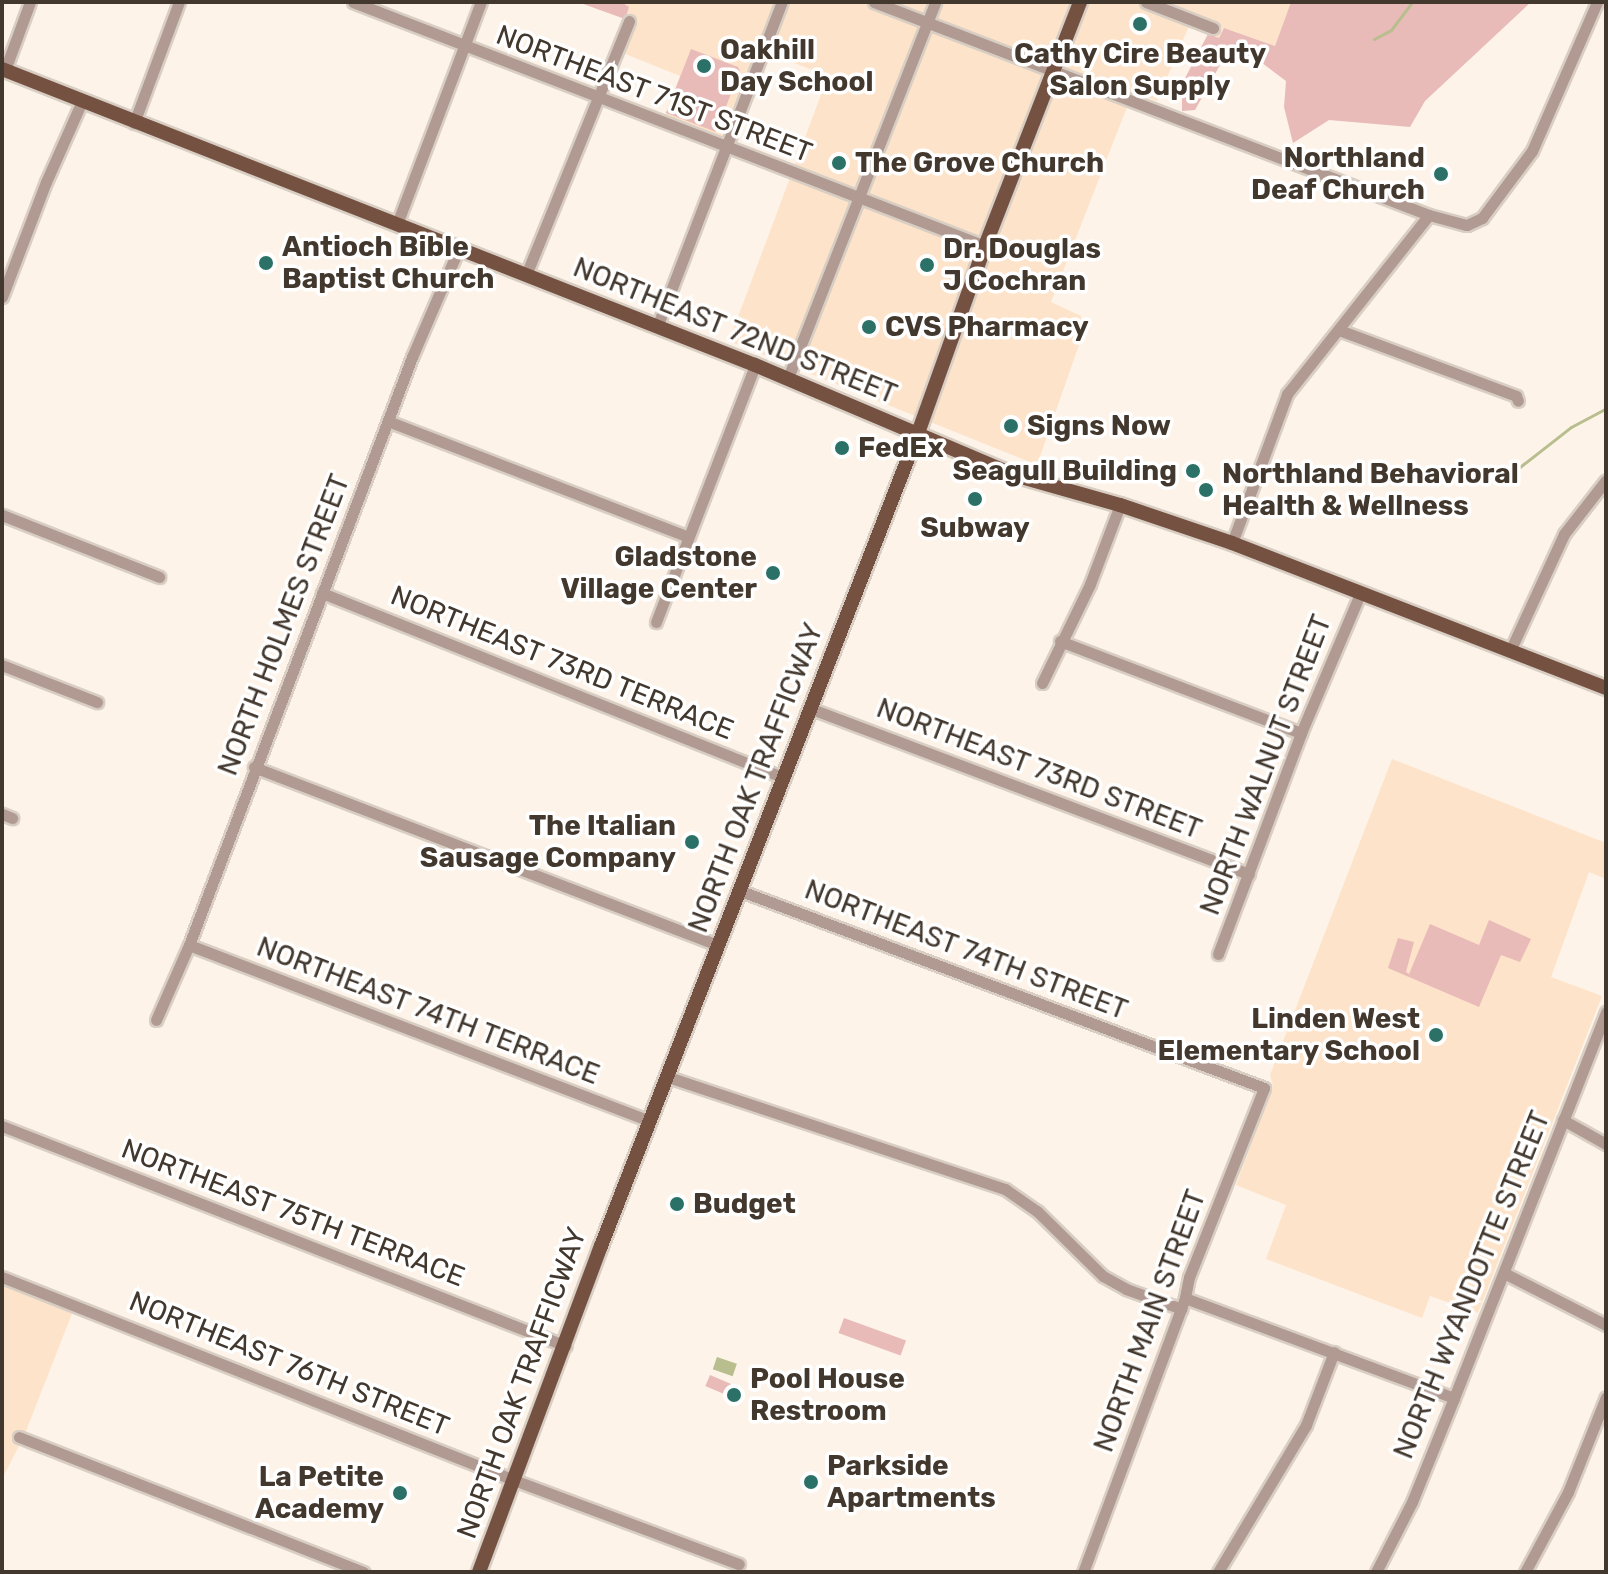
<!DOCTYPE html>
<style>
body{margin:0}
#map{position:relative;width:1608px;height:1574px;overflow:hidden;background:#fdf3e8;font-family:Rubik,sans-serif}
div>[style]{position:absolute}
.built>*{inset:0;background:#fde3c9}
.green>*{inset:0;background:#e8bab8;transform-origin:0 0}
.water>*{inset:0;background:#b9be8f;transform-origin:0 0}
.stream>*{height:3px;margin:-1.5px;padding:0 1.5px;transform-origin:1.5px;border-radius:1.5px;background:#b9be8f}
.roads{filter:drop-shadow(2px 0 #d8cec3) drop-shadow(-2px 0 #d8cec3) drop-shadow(0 2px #d8cec3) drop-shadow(0 -2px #d8cec3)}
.minor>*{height:11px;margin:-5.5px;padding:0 5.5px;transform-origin:5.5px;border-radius:5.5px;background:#b09a91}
.major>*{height:14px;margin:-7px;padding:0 7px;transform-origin:7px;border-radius:7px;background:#755141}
.dots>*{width:22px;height:22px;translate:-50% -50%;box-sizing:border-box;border:4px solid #fff;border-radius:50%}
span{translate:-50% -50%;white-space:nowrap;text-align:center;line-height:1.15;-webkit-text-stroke:7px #fff;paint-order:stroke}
.poi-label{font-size:28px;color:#43382e;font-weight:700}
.left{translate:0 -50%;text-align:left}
.right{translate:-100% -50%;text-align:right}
.street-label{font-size:28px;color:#43382e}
.frame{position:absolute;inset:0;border:4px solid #43382e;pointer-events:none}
</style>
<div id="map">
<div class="built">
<div style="clip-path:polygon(578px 2px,778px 2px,725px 138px,664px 117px,680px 76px,613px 49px,625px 19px)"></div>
<div style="clip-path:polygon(790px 2px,1291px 2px,1275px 46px,1224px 28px,1219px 39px,1189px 26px,1157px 101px,1135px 94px,1127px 107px,1051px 302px,1081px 316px,1081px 339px,1037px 465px,729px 341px,828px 76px,768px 53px)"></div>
<div style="clip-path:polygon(1392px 759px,1606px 843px,1606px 879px,1589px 872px,1551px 977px,1602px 996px,1478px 1313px,1430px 1296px,1422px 1318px,1266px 1259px,1286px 1205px,1236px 1185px,1273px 1086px,1270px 1075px)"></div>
<div style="clip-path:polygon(2px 1283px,73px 1311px,24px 1436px,2px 1479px)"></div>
</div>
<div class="green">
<div style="clip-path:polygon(578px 2px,621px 2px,629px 7px,625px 19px)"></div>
<div style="clip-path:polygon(1291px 2px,1531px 2px,1425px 101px,1410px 127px,1329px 120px,1293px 143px,1284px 107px,1286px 81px,1253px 56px,1225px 56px,1195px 110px,1182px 111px,1182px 84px,1208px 34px,1219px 38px,1224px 28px,1275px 46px)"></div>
<div style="clip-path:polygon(691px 49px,738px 67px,740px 71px,716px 132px,666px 113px)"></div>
<div style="clip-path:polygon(1489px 920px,1531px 939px,1520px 962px,1501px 955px,1479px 1007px,1388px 968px,1398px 938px,1414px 942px,1406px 972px,1409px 974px,1430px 924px,1479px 945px)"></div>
<div style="left:844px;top:1318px;width:66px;height:16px;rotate:20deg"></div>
<div style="left:710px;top:1375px;width:23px;height:12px;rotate:23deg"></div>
</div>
<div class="water">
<div style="left:717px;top:1357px;width:21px;height:13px;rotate:19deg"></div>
</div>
<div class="stream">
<div style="left:1374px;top:39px;width:19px;rotate:-28deg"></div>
<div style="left:1391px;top:30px;width:35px;rotate:-53deg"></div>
<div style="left:1503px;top:480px;width:86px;rotate:-37.9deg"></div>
<div style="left:1571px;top:427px;width:40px;rotate:-28deg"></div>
</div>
<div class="roads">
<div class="minor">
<div style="left:353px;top:2px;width:677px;rotate:21.11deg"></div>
<div style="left:874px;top:2px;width:594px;rotate:21deg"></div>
<div style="left:1429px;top:215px;width:39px;rotate:15deg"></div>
<div style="left:1467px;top:225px;width:17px;rotate:-25deg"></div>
<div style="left:1482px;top:218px;width:84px;rotate:-53.3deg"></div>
<div style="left:1532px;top:151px;width:163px;rotate:-66.4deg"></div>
<div style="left:1146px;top:2px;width:72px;rotate:21.2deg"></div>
<div style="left:5px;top:70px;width:72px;rotate:-69.8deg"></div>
<div style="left:134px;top:123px;width:129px;rotate:-69.6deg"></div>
<div style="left:397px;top:224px;width:237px;rotate:-69.3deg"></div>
<div style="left:526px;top:275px;width:274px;rotate:-67.9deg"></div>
<div style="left:2px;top:297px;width:123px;rotate:-69.1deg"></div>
<div style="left:46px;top:182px;width:89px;rotate:-66deg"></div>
<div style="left:657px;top:327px;width:348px;rotate:-69deg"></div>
<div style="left:1339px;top:330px;width:189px;rotate:20.4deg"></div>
<div style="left:1516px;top:396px;width:5px;rotate:68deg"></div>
<div style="left:788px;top:378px;width:404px;rotate:-68.6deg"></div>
<div style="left:388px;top:421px;width:322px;rotate:21.1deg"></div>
<div style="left:2px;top:515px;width:169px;rotate:21.5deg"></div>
<div style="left:1232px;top:543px;width:159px;rotate:-69.7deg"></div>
<div style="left:1287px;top:394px;width:228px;rotate:-51.6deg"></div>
<div style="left:322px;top:593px;width:498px;rotate:21.8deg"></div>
<div style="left:656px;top:622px;width:275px;rotate:-68.9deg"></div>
<div style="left:1060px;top:641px;width:258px;rotate:20.9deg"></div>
<div style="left:1510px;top:651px;width:129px;rotate:-65.2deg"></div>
<div style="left:1564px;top:534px;width:68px;rotate:-52.1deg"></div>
<div style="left:2px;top:665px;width:102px;rotate:21.3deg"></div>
<div style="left:1042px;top:683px;width:110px;rotate:-64.1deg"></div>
<div style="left:1090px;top:584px;width:85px;rotate:-69.2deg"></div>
<div style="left:812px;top:709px;width:467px;rotate:20.7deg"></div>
<div style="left:254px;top:767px;width:497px;rotate:21deg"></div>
<div style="left:2px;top:814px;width:11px;rotate:22deg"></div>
<div style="left:741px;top:891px;width:559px;rotate:20.64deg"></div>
<div style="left:1264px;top:1088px;width:203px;rotate:111.6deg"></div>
<div style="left:1189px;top:1277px;width:21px;rotate:101deg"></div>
<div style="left:1185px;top:1298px;width:292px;rotate:110.4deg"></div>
<div style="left:189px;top:945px;width:493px;rotate:20.9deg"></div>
<div style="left:1218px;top:954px;width:236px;rotate:-69.4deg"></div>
<div style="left:1301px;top:733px;width:151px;rotate:-67deg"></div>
<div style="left:156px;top:1020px;width:82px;rotate:-66.3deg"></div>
<div style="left:189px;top:945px;width:629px;rotate:-69.23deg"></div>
<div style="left:412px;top:357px;width:119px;rotate:-66.7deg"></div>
<div style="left:668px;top:1077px;width:355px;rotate:18.4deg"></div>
<div style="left:1005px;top:1189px;width:39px;rotate:35deg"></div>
<div style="left:1037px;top:1211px;width:93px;rotate:44.6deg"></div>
<div style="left:1103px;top:1276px;width:26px;rotate:29deg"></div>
<div style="left:1126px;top:1289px;width:59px;rotate:19.7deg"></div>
<div style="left:1563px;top:1120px;width:49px;rotate:29.2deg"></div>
<div style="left:2px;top:1126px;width:605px;rotate:21.31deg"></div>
<div style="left:1504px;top:1273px;width:114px;rotate:27deg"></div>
<div style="left:2px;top:1277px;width:551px;rotate:21.63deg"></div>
<div style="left:514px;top:1480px;width:240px;rotate:20.5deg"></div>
<div style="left:1185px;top:1298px;width:287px;rotate:20.4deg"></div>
<div style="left:19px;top:1437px;width:370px;rotate:21.4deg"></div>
<div style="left:1218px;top:1572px;width:171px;rotate:-59.1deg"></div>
<div style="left:1306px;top:1425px;width:78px;rotate:-69deg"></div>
<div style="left:1376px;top:1572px;width:79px;rotate:-62.8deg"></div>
<div style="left:1412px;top:1502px;width:112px;rotate:-68deg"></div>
<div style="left:1454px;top:1398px;width:415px;rotate:-68.5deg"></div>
<div style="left:1525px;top:1572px;width:91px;rotate:-61.7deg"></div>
<div style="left:1568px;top:1492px;width:102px;rotate:-68.2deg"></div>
</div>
<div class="major">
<div style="left:2px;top:69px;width:809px;rotate:21.46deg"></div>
<div style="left:755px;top:365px;width:281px;rotate:23deg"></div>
<div style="left:1014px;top:475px;width:110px;rotate:15.8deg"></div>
<div style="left:1120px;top:505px;width:118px;rotate:18.7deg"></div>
<div style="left:1232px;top:543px;width:401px;rotate:21.2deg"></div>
<div style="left:479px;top:1572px;width:348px;rotate:-69.5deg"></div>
<div style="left:601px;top:1246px;width:873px;rotate:-68.7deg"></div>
<div style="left:918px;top:433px;width:199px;rotate:-70.3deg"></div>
<div style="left:985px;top:246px;width:262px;rotate:-68.7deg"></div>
</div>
</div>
<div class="dots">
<div style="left:1140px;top:24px;background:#2b7167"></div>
<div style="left:704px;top:66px;background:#2b7167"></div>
<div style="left:839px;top:163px;background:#2b7167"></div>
<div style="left:1441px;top:174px;background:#2b7167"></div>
<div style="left:266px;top:263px;background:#2b7167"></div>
<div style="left:927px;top:265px;background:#2b7167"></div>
<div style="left:869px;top:327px;background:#2b7167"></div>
<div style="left:1011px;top:426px;background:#2b7167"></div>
<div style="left:842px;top:448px;background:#2b7167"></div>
<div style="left:1193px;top:471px;background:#2b7167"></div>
<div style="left:1206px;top:490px;background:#2b7167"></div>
<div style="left:975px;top:499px;background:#2b7167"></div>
<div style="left:773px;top:573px;background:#2b7167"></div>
<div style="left:692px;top:842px;background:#2b7167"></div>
<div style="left:1436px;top:1035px;background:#2b7167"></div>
<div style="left:677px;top:1204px;background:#2b7167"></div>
<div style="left:734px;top:1395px;background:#2b7167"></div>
<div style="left:811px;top:1482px;background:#2b7167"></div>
<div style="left:400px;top:1493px;background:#2b7167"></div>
</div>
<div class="poi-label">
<span class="left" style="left:720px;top:66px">Oakhill<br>Day School</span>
<span style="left:1140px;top:70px">Cathy Cire Beauty<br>Salon Supply</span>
<span class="right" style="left:1425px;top:174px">Northland<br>Deaf Church</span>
<span class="left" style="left:855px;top:163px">The Grove Church</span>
<span class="left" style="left:282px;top:263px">Antioch Bible<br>Baptist Church</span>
<span class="left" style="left:943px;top:265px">Dr. Douglas<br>J Cochran</span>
<span class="left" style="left:885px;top:327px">CVS Pharmacy</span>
<span class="left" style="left:1027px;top:426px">Signs Now</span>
<span class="left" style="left:858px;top:448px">FedEx</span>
<span class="right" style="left:1177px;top:471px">Seagull Building</span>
<span class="left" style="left:1222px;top:490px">Northland Behavioral<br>Health &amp; Wellness</span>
<span style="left:975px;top:528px">Subway</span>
<span class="right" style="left:757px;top:573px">Gladstone<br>Village Center</span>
<span class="right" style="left:676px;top:842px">The Italian<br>Sausage Company</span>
<span class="right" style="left:1420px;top:1035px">Linden West<br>Elementary School</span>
<span class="left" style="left:693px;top:1204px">Budget</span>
<span class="left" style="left:750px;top:1395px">Pool House<br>Restroom</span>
<span class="left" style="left:827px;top:1482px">Parkside<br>Apartments</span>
<span class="right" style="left:384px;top:1493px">La Petite<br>Academy</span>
</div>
<div class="street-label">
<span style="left:654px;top:94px;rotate:21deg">NORTHEAST 71ST STREET</span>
<span style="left:735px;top:331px;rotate:22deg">NORTHEAST 72ND STREET</span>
<span style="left:284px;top:625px;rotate:-69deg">NORTH HOLMES STREET</span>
<span style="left:562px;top:663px;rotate:22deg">NORTHEAST 73RD TERRACE</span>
<span style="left:1266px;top:765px;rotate:-69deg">NORTH WALNUT STREET</span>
<span style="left:1039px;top:769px;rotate:21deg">NORTHEAST 73RD STREET</span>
<span style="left:756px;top:778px;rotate:-69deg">NORTH OAK TRAFFICWAY</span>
<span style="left:966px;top:950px;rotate:21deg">NORTHEAST 74TH STREET</span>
<span style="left:428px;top:1011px;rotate:21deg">NORTHEAST 74TH TERRACE</span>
<span style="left:293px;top:1213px;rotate:21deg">NORTHEAST 75TH TERRACE</span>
<span style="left:1472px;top:1285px;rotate:-68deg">NORTH WYANDOTTE STREET</span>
<span style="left:1150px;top:1321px;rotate:-70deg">NORTH MAIN STREET</span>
<span style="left:289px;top:1364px;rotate:22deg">NORTHEAST 76TH STREET</span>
<span style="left:522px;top:1383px;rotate:-70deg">NORTH OAK TRAFFICWAY</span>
</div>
<div class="frame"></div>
</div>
